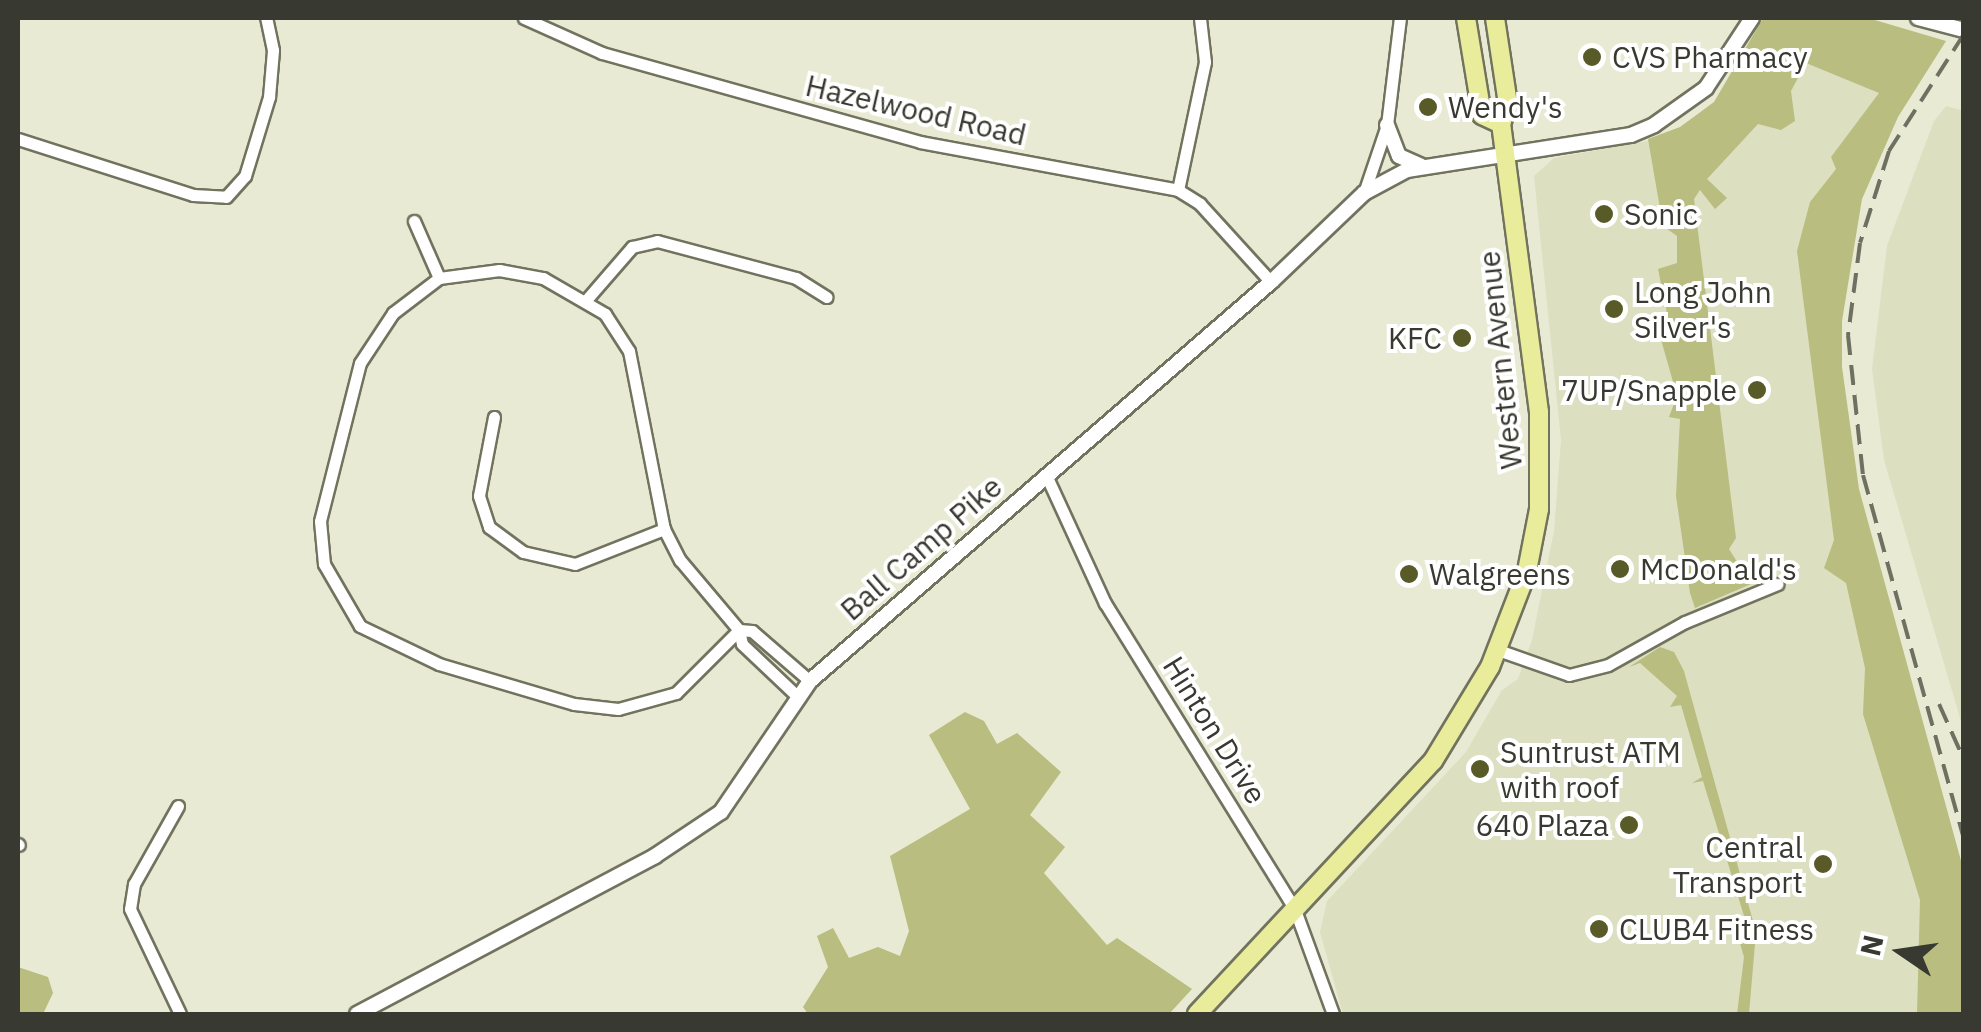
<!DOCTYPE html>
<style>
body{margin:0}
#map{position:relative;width:1981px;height:1032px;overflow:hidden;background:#e8ead3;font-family:"IBM Plex Sans",sans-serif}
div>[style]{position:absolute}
.built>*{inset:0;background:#dddfc1}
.green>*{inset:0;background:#b9bd7f}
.roads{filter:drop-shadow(2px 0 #72735f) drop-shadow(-2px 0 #72735f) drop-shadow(0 2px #72735f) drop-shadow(0 -2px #72735f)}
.minor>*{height:11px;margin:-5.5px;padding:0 5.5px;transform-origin:5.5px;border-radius:5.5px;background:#fff}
.tertiary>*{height:14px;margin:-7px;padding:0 7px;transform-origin:7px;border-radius:7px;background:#fff}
.primary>*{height:18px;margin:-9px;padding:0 9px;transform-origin:9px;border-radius:9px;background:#e9ec9a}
.rail>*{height:4px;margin-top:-2px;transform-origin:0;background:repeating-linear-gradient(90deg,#6e7062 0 20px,transparent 0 30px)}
.dots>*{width:28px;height:28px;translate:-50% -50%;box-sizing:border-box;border:5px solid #fff;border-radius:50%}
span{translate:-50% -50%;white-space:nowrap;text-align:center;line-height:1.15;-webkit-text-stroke:8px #fff;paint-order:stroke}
.poi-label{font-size:30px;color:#383930}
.left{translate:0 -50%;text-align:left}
.right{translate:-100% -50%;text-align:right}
.street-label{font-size:30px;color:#383930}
.frame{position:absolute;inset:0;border:20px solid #383930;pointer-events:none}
.north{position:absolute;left:1851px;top:902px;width:100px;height:100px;-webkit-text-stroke:8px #fff;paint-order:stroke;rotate:283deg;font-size:28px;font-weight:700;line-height:40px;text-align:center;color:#383930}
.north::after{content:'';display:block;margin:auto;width:35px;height:45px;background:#383930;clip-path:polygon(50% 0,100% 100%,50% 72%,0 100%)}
</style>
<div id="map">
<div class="built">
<div style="clip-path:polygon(1840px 18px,1897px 114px,1860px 193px,1840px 265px,1837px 404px,1964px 915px,1963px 1014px,1343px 1014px,1320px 932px,1327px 901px,1466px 752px,1502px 690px,1518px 679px,1532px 640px,1554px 531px,1561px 440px,1534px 176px,1554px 158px,1665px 138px)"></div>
<div style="clip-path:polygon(1946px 106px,1964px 111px,1963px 728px,1884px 460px,1872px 369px,1887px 246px,1934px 121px)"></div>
</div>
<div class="green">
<div style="clip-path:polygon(1763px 18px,1868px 18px,1946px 41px,1898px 117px,1862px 199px,1842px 321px,1842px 367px,1859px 489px,1963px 868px,1963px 1014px,1917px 1014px,1920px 900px,1863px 714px,1865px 668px,1846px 583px,1824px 568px,1834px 540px,1797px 251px,1810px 202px,1836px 169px,1831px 157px,1879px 93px,1806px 63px,1791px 91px,1795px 121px,1781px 130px,1758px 124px,1707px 179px,1727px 198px,1715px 209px,1700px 190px,1694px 199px,1736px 538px,1729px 549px,1751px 584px,1695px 608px,1690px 593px,1676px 496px,1680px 419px,1669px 417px,1677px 396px,1660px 336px,1671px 333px,1658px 269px,1677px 263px,1677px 236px,1663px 226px,1648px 139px,1680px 127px,1714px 102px)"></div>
<div style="clip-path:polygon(1660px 647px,1674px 652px,1684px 671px,1756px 932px,1749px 1014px,1737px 1014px,1744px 957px,1737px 933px,1748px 929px,1726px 857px,1715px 858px,1725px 853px,1703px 781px,1692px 783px,1702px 777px,1681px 705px,1670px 707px,1677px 696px,1640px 663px,1629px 667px)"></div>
<div style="clip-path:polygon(965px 712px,984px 721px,997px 744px,1017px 733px,1061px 772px,1030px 815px,1065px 847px,1044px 873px,1107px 945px,1117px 938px,1192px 989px,1169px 1014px,808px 1014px,803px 1007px,828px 967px,817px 936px,833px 928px,849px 958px,878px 947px,900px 956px,909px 931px,890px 856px,970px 809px,929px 735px)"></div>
<div style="clip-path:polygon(18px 967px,48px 977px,53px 993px,43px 1014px,18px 1014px)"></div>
</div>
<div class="roads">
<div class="minor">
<div style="left:524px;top:18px;width:85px;rotate:24.2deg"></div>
<div style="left:602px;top:53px;width:330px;rotate:15.6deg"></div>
<div style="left:920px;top:142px;width:262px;rotate:10.5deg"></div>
<div style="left:1178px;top:190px;width:26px;rotate:32deg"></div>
<div style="left:1200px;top:204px;width:105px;rotate:47.7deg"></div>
<div style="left:18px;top:139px;width:184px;rotate:17.7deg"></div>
<div style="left:193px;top:195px;width:33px;rotate:3deg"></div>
<div style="left:226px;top:197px;width:28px;rotate:-48deg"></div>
<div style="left:245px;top:176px;width:83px;rotate:-73.1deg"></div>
<div style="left:269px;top:97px;width:47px;rotate:-85.1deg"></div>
<div style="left:273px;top:50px;width:33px;rotate:-102deg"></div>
<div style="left:1178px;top:190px;width:131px;rotate:-78.1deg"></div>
<div style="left:1205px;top:62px;width:44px;rotate:-96.5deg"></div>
<div style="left:1364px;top:193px;width:72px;rotate:-71.3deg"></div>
<div style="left:1387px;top:125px;width:108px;rotate:-83.1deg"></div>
<div style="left:414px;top:221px;width:62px;rotate:66.3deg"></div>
<div style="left:587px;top:299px;width:69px;rotate:-49.1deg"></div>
<div style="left:632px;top:247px;width:26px;rotate:-13deg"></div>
<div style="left:657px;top:241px;width:144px;rotate:14.9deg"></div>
<div style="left:796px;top:278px;width:36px;rotate:32deg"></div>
<div style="left:494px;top:417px;width:80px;rotate:100.8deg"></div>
<div style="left:479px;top:496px;width:33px;rotate:72deg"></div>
<div style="left:489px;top:527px;width:42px;rotate:36.3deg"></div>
<div style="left:523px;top:552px;width:53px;rotate:13deg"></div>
<div style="left:575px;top:564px;width:96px;rotate:-21.5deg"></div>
<div style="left:1046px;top:475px;width:141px;rotate:65.3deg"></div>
<div style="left:1105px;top:603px;width:361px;rotate:58.2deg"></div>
<div style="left:1295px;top:910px;width:111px;rotate:69.9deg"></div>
<div style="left:739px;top:630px;width:89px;rotate:135deg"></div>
<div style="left:676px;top:693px;width:60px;rotate:164.6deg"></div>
<div style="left:618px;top:709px;width:44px;rotate:-173.5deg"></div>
<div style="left:574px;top:704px;width:141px;rotate:-163.5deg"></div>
<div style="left:439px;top:664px;width:88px;rotate:-154.3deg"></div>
<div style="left:360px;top:626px;width:72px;rotate:-120.1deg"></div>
<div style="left:324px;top:564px;width:43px;rotate:-95.3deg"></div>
<div style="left:320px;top:521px;width:163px;rotate:-75.8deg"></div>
<div style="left:360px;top:363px;width:60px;rotate:-56.6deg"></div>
<div style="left:393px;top:313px;width:58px;rotate:-37.3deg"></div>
<div style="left:439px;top:278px;width:61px;rotate:-7.6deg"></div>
<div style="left:499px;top:270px;width:45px;rotate:10.3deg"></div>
<div style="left:543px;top:278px;width:72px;rotate:30.1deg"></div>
<div style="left:605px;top:314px;width:44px;rotate:57deg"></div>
<div style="left:629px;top:351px;width:181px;rotate:78.9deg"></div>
<div style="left:664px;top:529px;width:35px;rotate:63deg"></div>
<div style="left:680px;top:560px;width:92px;rotate:49.9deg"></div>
<div style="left:739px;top:630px;width:14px;rotate:78deg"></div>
<div style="left:742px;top:644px;width:76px;rotate:43.4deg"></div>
<div style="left:739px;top:630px;width:13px;rotate:4deg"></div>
<div style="left:752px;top:631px;width:77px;rotate:40.8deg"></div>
<div style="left:1498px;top:650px;width:75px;rotate:19.4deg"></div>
<div style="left:1569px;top:675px;width:40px;rotate:-14.4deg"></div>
<div style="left:1608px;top:665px;width:88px;rotate:-29.2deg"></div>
<div style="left:1685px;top:622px;width:100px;rotate:-22.4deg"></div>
<div style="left:178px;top:806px;width:90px;rotate:119.4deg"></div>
<div style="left:134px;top:884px;width:25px;rotate:99deg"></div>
<div style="left:130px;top:909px;width:116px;rotate:64.5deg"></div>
<div style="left:18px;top:844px;width:1px;rotate:45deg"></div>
</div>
<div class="tertiary">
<div style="left:1918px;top:18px;width:48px;rotate:14.6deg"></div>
<div style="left:1387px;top:125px;width:33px;rotate:69deg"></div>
<div style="left:1399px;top:156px;width:24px;rotate:24deg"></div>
<div style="left:357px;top:1014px;width:337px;rotate:-27.9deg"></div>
<div style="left:655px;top:856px;width:79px;rotate:-33.7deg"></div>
<div style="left:721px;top:812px;width:158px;rotate:-55.8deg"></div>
<div style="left:810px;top:681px;width:610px;rotate:-40.88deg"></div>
<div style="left:1271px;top:282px;width:129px;rotate:-43.7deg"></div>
<div style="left:1364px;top:193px;width:49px;rotate:-28.1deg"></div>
<div style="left:1407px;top:170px;width:227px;rotate:-8.9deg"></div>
<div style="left:1631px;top:135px;width:25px;rotate:-23deg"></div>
<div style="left:1654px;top:125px;width:64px;rotate:-35.4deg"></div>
<div style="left:1706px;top:88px;width:84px;rotate:-56.7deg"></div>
</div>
<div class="primary">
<div style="left:1466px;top:18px;width:98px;rotate:80.6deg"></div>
<div style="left:1482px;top:115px;width:21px;rotate:25deg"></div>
<div style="left:1197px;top:1014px;width:346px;rotate:-47deg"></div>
<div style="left:1433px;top:761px;width:110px;rotate:-58.8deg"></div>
<div style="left:1490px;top:667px;width:103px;rotate:-68.9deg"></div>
<div style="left:1527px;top:571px;width:63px;rotate:-79deg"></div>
<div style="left:1539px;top:509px;width:97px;rotate:-90deg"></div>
<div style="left:1539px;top:412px;width:290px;rotate:-97.5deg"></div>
<div style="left:1501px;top:124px;width:21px;rotate:-71deg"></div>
<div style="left:1508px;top:104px;width:87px;rotate:-98.6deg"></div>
</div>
</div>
<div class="rail">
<div style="left:1964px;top:34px;width:139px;rotate:122.7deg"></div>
<div style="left:1889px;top:151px;width:96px;rotate:107.5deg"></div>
<div style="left:1860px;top:243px;width:93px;rotate:97.4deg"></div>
<div style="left:1848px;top:335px;width:141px;rotate:83.9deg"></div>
<div style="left:1863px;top:475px;width:378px;rotate:74.5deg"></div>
<div style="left:1939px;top:704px;width:61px;rotate:65.9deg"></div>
</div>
<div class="dots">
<div style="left:1592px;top:57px;background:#585a27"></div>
<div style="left:1428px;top:107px;background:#585a27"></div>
<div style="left:1604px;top:214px;background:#585a27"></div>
<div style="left:1614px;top:309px;background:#585a27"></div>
<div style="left:1462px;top:338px;background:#585a27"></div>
<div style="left:1757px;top:390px;background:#585a27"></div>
<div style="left:1620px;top:569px;background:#585a27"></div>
<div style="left:1409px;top:574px;background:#585a27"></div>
<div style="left:1480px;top:769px;background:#585a27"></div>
<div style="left:1629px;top:825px;background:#585a27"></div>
<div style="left:1823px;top:864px;background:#585a27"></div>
<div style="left:1599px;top:929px;background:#585a27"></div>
</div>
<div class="poi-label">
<span class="left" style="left:1612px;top:57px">CVS Pharmacy</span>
<span class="left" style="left:1448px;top:107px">Wendy's</span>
<span class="left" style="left:1624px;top:214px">Sonic</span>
<span class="left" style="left:1634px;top:309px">Long John<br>Silver's</span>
<span class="right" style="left:1442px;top:338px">KFC</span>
<span class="right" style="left:1737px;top:390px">7UP/Snapple</span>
<span class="left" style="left:1640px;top:569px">McDonald's</span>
<span class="left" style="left:1429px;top:574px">Walgreens</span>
<span class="left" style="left:1500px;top:769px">Suntrust ATM<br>with roof</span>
<span class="right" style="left:1609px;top:825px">640 Plaza</span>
<span class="right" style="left:1803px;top:864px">Central<br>Transport</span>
<span class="left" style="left:1619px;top:929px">CLUB4 Fitness</span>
</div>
<div class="street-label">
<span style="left:916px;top:110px;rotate:13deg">Hazelwood Road</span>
<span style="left:1500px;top:360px;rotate:-96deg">Western Avenue</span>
<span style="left:921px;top:548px;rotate:-41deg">Ball Camp Pike</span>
<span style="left:1215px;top:730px;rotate:58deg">Hinton Drive</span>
</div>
<div class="frame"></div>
<div class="north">N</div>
</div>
